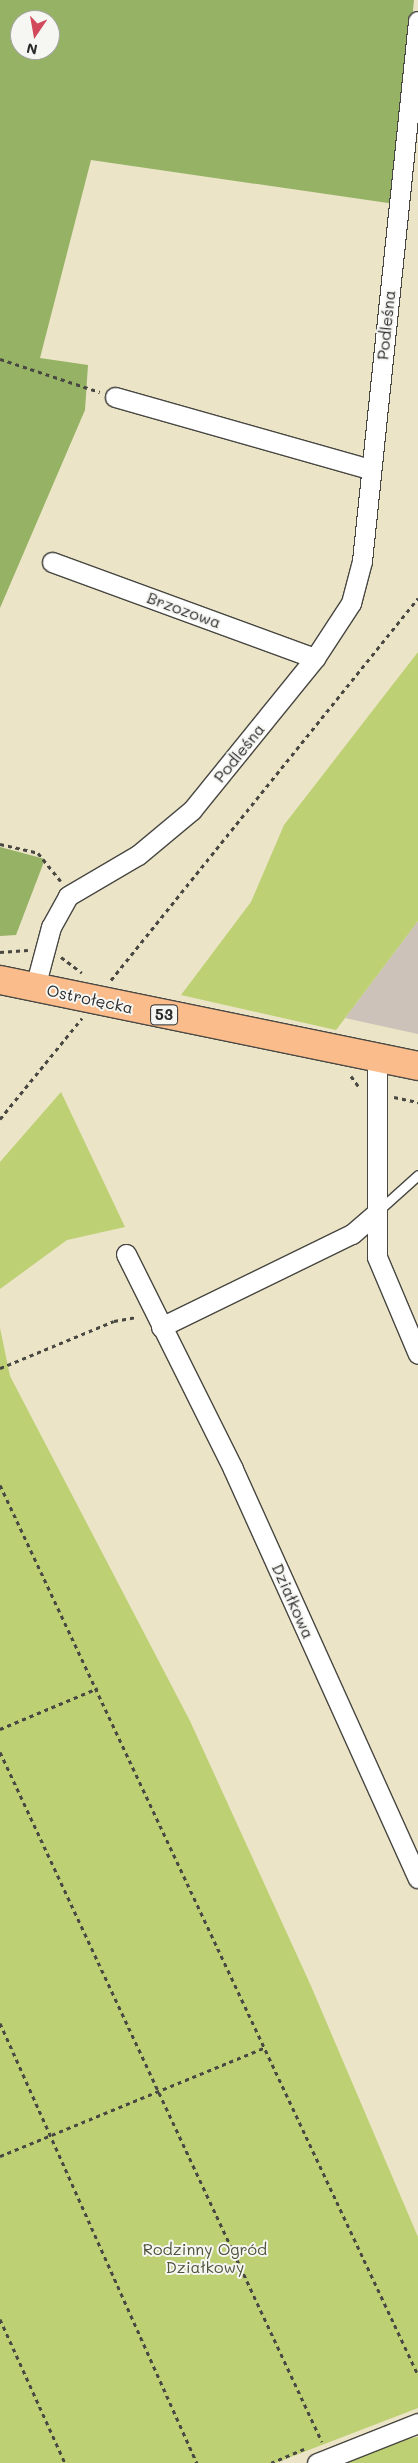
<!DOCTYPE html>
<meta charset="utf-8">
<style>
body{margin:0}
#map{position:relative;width:418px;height:2463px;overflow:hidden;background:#ebe4c6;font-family:Mali,sans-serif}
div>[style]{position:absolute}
.industrial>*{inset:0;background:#cdc2b9}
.green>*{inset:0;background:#bdd073}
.forest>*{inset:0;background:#96b265}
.path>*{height:3px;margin-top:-1.5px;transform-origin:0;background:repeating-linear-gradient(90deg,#484742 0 4px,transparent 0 8px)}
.roads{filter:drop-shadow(1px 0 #484742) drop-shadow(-1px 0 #484742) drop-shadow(0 1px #484742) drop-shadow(0 -1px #484742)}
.service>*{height:9px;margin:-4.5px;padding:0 4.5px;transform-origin:4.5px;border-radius:4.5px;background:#fff}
.minor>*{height:19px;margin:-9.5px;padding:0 9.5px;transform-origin:9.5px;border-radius:9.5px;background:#fff}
.primary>*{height:28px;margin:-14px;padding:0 14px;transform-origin:14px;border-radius:14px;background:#fabc8b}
span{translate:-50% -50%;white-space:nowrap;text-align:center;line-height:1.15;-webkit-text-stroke:4px #f6f6f2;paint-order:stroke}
.shield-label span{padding:1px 4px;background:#f6f6f2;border:1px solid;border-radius:4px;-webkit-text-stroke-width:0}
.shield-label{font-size:15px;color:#2b2b2b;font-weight:700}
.street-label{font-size:16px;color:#2b2b2b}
.park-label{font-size:16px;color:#50543d}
.north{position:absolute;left:10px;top:10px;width:50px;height:50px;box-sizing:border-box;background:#f6f6f2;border:1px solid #a5a5a2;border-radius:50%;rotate:192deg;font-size:14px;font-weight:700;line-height:20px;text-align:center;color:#2b2b2b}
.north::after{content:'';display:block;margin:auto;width:18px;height:22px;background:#d1495b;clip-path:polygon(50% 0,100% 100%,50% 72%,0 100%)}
</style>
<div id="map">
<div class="industrial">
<div style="clip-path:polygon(418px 921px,418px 1034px,345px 1018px)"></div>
</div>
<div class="green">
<div style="clip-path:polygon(418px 652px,418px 921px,336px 1030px,181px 995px,251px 902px,284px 825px)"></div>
<div style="clip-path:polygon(61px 1092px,125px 1227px,67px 1240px,0 1289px,0 1162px)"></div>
<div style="clip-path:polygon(0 1328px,10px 1376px,190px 1721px,311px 1986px,418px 2237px,418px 2408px,275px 2463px,0 2463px)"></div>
<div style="clip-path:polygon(418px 2437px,418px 2463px,338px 2463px,388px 2443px)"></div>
</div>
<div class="forest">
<div style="clip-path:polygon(evenodd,0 0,414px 0,395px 204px,91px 160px,40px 358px,88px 365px,85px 410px,0 608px,0 0,20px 20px,50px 20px,50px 50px,20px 50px,20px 20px)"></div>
<div style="clip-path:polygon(0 847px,45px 859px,16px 935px,0 936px)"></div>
</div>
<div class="path">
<div style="left:0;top:359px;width:105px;rotate:18.3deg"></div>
<div style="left:0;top:844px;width:39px;rotate:13deg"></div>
<div style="left:38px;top:853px;width:36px;rotate:51deg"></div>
<div style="left:0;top:952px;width:28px;rotate:-4deg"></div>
<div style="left:61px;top:957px;width:26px;rotate:37deg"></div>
<div style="left:111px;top:980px;width:490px;rotate:-51.2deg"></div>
<div style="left:351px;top:1076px;width:14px;rotate:54deg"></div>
<div style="left:394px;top:1097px;width:25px;rotate:12deg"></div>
<div style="left:0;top:1119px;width:130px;rotate:-50.9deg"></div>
<div style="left:0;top:1368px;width:123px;rotate:-22.4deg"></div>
<div style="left:114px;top:1321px;width:23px;rotate:-10deg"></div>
<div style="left:0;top:1485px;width:983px;rotate:64.84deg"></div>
<div style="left:0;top:1729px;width:106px;rotate:-22.7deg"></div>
<div style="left:0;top:1752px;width:761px;rotate:64.98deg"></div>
<div style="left:0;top:2023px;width:482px;rotate:65.9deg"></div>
<div style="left:0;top:2156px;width:287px;rotate:-22.3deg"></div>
<div style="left:0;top:2319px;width:158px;rotate:65.7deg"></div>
<div style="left:271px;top:2463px;width:36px;rotate:-23deg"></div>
</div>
<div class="roads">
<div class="service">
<div style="left:379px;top:1210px;width:52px;rotate:-41.9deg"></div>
</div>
<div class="minor">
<div style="left:115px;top:397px;width:265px;rotate:15.8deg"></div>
<div style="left:52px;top:562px;width:280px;rotate:20.1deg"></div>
<div style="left:35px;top:987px;width:62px;rotate:-75.1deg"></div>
<div style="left:51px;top:927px;width:35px;rotate:-61deg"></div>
<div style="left:68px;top:896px;width:81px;rotate:-30.4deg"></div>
<div style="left:138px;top:855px;width:70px;rotate:-39.8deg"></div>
<div style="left:192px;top:810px;width:196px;rotate:-51deg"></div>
<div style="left:315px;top:658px;width:66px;rotate:-56.8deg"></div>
<div style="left:351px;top:603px;width:43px;rotate:-75.3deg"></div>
<div style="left:362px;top:561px;width:543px;rotate:-84.08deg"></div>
<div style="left:377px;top:1058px;width:199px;rotate:90deg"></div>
<div style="left:377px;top:1257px;width:105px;rotate:67.1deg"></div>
<div style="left:126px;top:1254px;width:240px;rotate:63.5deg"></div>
<div style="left:233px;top:1469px;width:449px;rotate:65.7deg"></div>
<div style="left:161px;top:1327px;width:212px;rotate:-26deg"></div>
<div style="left:352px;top:1234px;width:30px;rotate:-41deg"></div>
<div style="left:317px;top:2463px;width:109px;rotate:-21.6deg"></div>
</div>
<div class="primary">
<div style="left:0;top:980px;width:427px;rotate:11.6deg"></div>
</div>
</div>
<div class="shield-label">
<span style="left:164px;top:1015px">53</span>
</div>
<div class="street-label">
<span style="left:386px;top:325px;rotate:-84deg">Podleśna</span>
<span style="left:184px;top:610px;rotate:20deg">Brzozowa</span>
<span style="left:239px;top:753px;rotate:-51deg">Podleśna</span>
<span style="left:90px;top:999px;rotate:12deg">Ostrołęcka</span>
<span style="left:293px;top:1601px;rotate:66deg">Działkowa</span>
</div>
<div class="park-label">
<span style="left:205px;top:2258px">Rodzinny Ogród<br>Działkowy</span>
</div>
<div class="north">N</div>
</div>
